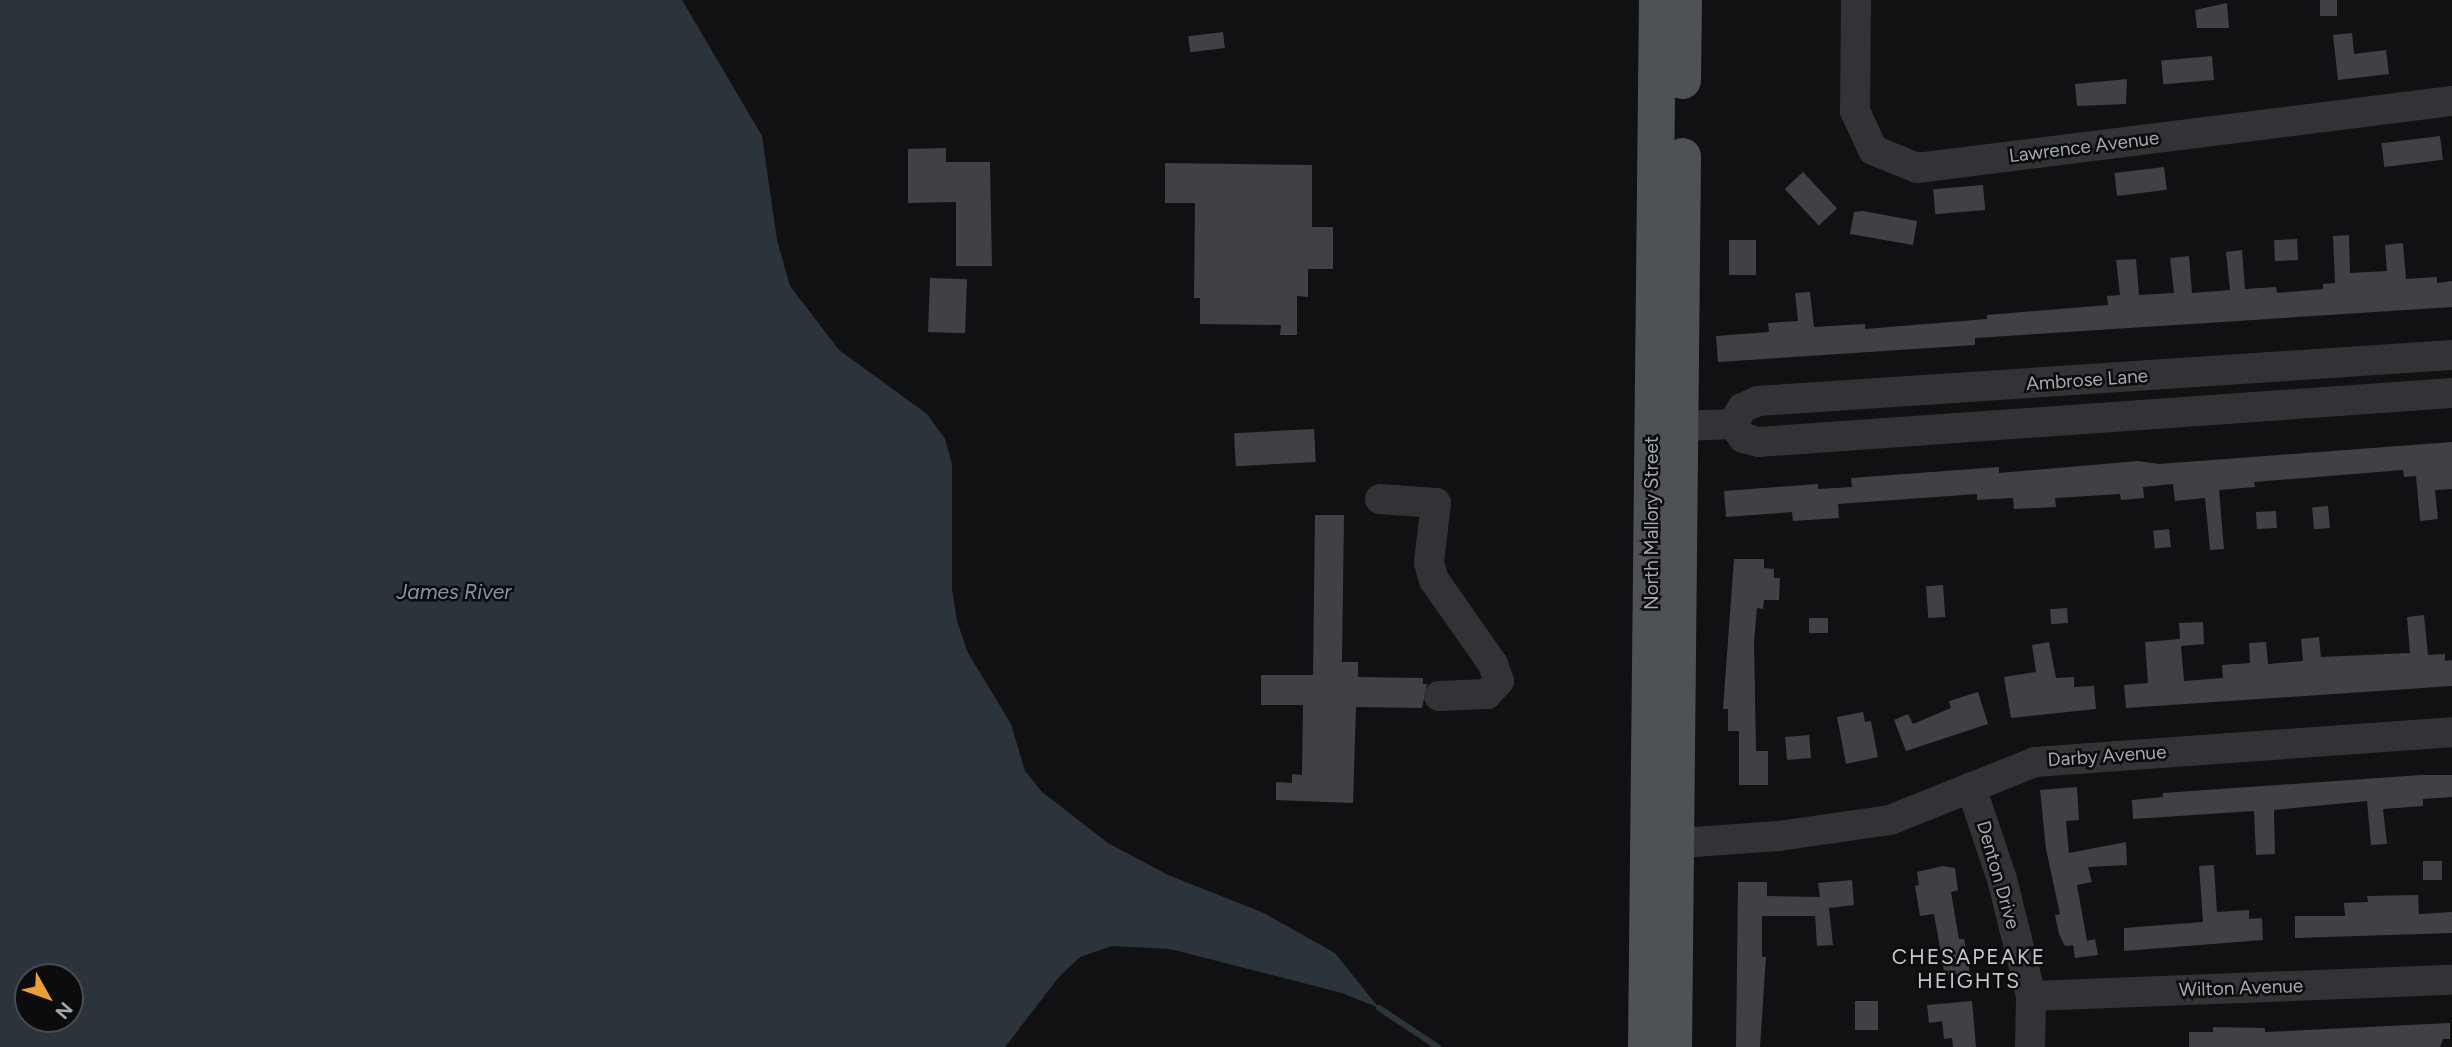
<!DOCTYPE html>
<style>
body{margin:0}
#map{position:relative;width:2452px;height:1047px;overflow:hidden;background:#111113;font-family:Figtree,sans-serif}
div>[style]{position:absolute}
.water>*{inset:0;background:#2b343a}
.stream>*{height:6px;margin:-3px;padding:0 3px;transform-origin:3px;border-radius:3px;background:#2b343a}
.building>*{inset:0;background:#404146;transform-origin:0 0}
.minor>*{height:30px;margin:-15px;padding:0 15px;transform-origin:15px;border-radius:15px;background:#323337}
.major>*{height:37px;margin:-18.5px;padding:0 18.5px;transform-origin:18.5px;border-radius:18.5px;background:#4e5156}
span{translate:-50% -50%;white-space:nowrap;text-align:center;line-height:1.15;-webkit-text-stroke:5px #0c0c0d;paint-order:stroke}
.street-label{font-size:19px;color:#a3a9b3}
.water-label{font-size:21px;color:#7b98ad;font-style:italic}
.neighbourhood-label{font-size:21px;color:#c4c7cf;letter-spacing:2px}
.north{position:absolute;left:14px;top:963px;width:70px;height:70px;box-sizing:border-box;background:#0c0c0d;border:2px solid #484b4f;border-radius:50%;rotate:130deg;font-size:19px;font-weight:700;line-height:28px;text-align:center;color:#a3a9b3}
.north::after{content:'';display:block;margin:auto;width:24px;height:32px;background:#eaa132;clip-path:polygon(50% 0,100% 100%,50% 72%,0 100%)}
</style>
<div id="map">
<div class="water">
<div style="clip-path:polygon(evenodd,0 0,682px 0,762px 136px,777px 240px,790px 286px,839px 350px,927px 414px,945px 439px,952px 464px,952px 589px,957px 621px,968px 653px,1011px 724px,1025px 771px,1042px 792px,1108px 843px,1168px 875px,1264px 913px,1335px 953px,1379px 1008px,1342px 993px,1170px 949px,1112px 946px,1080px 957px,1059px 977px,1005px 1047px,0 1047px,0 0,28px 977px,70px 977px,70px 1019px,28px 1019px,28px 977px)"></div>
</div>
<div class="stream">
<div style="left:1379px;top:1008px;width:71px;rotate:33.5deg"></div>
</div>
<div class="building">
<div style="left:2320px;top:0;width:17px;height:16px"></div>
<div style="clip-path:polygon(2227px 3px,2229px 28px,2197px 28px,2195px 10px)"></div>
<div style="left:1223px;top:32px;width:16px;height:35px;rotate:83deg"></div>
<div style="clip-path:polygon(2352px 33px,2354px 54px,2386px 50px,2389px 74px,2338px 80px,2333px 35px)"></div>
<div style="left:2212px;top:56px;width:24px;height:51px;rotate:85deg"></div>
<div style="clip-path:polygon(2127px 79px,2126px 104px,2077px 106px,2075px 84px)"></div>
<div style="left:2440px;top:136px;width:24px;height:59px;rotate:83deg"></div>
<div style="clip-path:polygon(946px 148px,946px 162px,990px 162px,992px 266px,956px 266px,956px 202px,908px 203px,908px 149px)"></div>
<div style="clip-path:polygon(1165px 163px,1312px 165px,1312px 227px,1333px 227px,1333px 269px,1308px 269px,1308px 297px,1297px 296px,1297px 335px,1280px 335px,1281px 325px,1200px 324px,1200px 298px,1194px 298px,1195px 203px,1165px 203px)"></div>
<div style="left:2164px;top:167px;width:23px;height:50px;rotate:83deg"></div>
<div style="left:1803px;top:172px;width:50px;height:25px;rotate:47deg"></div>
<div style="left:1983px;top:185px;width:25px;height:50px;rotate:85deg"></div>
<div style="clip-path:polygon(1863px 211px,1917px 221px,1913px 245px,1850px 234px,1854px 212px)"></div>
<div style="clip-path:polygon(2349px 235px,2350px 273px,2387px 271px,2385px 245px,2403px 243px,2406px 279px,2437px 277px,2437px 283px,2452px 281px,2452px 307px,1975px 338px,1975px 345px,1718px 362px,1716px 336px,1769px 332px,1768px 323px,1798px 321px,1795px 293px,1810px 292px,1814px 327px,1865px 324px,1865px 329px,1987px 319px,1987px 315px,2108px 305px,2107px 296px,2120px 295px,2116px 260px,2136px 259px,2139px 295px,2174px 293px,2170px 258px,2189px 256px,2192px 293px,2230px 290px,2226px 252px,2242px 250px,2245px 289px,2276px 287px,2277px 293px,2323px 289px,2323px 284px,2335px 283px,2333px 236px)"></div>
<div style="left:2297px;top:239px;width:21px;height:23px;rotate:87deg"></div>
<div style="left:1729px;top:240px;width:27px;height:35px"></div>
<div style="left:930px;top:278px;width:37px;height:54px;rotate:2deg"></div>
<div style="left:1314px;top:429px;width:33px;height:80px;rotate:87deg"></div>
<div style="clip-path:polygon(2452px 442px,2452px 489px,2435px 490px,2438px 519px,2420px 521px,2416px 476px,2404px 477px,2403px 470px,2254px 482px,2255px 487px,2219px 490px,2224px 549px,2210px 550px,2205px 498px,2175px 501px,2173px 484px,2143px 487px,2144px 498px,2121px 500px,2120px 494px,2055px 498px,2056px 507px,2014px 509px,2013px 498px,1977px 500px,1977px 494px,1838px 504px,1839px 518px,1793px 521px,1792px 512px,1726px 517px,1724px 491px,1818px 484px,1818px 489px,1852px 487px,1851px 478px,1999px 467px,1999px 473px,2138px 461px,2159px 464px)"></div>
<div style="left:2328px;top:506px;width:22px;height:16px;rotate:85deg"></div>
<div style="left:2276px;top:511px;width:17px;height:20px;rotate:87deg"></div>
<div style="clip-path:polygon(1315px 515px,1344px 515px,1342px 662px,1358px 662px,1358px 677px,1423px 678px,1423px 684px,1427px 684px,1422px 708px,1356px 707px,1353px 803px,1276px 800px,1276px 782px,1292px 783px,1292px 774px,1302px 775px,1303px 705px,1261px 705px,1261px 675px,1313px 675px)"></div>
<div style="left:2169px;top:529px;width:18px;height:16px;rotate:84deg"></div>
<div style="clip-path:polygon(1734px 559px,1764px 559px,1764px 568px,1774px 569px,1774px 578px,1780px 578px,1779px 600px,1764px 600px,1763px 609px,1757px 608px,1754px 641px,1756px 751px,1768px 751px,1768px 785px,1739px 785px,1739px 731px,1728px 731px,1728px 709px,1723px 709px)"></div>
<div style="left:1943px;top:585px;width:32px;height:17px;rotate:86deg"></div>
<div style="left:2067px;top:608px;width:15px;height:17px;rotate:86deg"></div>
<div style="clip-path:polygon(2424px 615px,2428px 655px,2445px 654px,2445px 661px,2452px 660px,2452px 686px,2126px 708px,2124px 685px,2148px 683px,2145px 642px,2180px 639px,2179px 623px,2203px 622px,2204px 644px,2181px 646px,2184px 681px,2223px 678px,2222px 665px,2250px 663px,2249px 643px,2266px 642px,2268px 664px,2303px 661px,2301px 639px,2319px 637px,2321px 657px,2410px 653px,2407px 617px)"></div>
<div style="left:1809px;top:618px;width:19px;height:15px"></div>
<div style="clip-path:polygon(2049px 642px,2056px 678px,2074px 677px,2074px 687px,2094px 686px,2096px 709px,2011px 718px,2004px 677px,2036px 672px,2032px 645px)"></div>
<div style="clip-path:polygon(1978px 692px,1988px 724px,1906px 751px,1894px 720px,1908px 714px,1913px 724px,1951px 708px,1949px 701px)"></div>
<div style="clip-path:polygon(1863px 712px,1865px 722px,1871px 721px,1878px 757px,1846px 764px,1837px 717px)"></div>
<div style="left:1809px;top:735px;width:23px;height:24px;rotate:85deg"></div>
<div style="clip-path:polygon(2421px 775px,2452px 775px,2452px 797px,2423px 799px,2423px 806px,2383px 809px,2387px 844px,2371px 845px,2367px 801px,2274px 810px,2275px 854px,2256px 855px,2254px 811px,2133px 819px,2132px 800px,2163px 797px,2163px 793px)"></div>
<div style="clip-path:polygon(2077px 787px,2079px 820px,2066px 821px,2069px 853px,2126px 842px,2127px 865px,2088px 867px,2092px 882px,2077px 885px,2087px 941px,2095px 939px,2098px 955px,2075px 958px,2073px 945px,2065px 946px,2059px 934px,2055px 915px,2060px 914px,2046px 849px,2040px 790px)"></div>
<div style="left:2442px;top:861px;width:19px;height:19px;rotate:90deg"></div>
<div style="clip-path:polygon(2214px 865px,2217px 912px,2249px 910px,2249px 919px,2262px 918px,2263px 940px,2124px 951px,2124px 928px,2203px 922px,2199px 866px)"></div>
<div style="clip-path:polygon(1943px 866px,1955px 868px,1958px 890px,1951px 892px,1959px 939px,1964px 939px,1969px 965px,1969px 972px,1945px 976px,1934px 914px,1920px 916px,1915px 886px,1919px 885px,1917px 872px)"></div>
<div style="clip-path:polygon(1852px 880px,1854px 905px,1829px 908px,1833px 945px,1817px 946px,1815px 916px,1762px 916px,1762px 957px,1766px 957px,1760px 1047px,1736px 1047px,1738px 882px,1767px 882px,1767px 896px,1820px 897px,1818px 883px)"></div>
<div style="clip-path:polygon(2418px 895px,2419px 914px,2452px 912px,2452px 933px,2295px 938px,2295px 916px,2345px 916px,2344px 903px,2368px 902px,2367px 896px)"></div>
<div style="left:1855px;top:1001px;width:23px;height:29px"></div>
<div style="clip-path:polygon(1972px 1001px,1976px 1047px,1953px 1047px,1952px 1038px,1944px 1039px,1942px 1021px,1929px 1023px,1927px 1005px)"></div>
<div style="clip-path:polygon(2450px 1023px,2450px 1039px,2443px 1039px,2440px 1047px,2189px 1047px,2189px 1032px,2213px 1032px,2213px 1027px,2265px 1028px,2265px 1032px)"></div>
</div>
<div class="minor">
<div style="left:1856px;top:0;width:111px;rotate:90.5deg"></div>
<div style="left:1855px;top:111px;width:43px;rotate:65.2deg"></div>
<div style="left:1873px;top:150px;width:48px;rotate:22.2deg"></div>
<div style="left:1917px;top:168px;width:539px;rotate:-7.14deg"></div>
<div style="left:2452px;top:355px;width:696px;rotate:176.21deg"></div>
<div style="left:1758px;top:401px;width:17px;rotate:156deg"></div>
<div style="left:1742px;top:408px;width:18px;rotate:119deg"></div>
<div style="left:1733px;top:424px;width:17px;rotate:54deg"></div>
<div style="left:1743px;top:438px;width:16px;rotate:14deg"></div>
<div style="left:1759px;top:442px;width:695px;rotate:-4.04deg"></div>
<div style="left:1657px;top:427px;width:76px;rotate:-2.3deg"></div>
<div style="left:1380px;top:499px;width:56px;rotate:4.1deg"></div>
<div style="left:1436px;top:503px;width:60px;rotate:96.7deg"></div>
<div style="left:1429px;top:563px;width:18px;rotate:74deg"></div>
<div style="left:1434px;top:580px;width:103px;rotate:54.9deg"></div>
<div style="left:1493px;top:664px;width:18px;rotate:71deg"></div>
<div style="left:1499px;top:681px;width:18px;rotate:133deg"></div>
<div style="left:1487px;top:694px;width:48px;rotate:177.6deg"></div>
<div style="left:1971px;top:787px;width:97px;rotate:71.4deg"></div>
<div style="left:2002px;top:879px;width:121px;rotate:76.1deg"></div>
<div style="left:2031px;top:996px;width:51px;rotate:91.1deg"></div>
<div style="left:1652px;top:845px;width:127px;rotate:-4.1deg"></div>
<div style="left:1779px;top:836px;width:112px;rotate:-8.2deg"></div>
<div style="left:1890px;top:820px;width:156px;rotate:-21.8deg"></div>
<div style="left:2035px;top:762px;width:418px;rotate:-4.1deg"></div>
<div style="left:2031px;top:996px;width:421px;rotate:-2.2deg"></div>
</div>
<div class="major">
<div style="left:1682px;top:80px;width:80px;rotate:-89.3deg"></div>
<div style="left:1646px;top:1047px;width:1047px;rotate:-89.4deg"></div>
<div style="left:1673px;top:1047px;width:891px;rotate:-89.42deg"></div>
</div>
<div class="street-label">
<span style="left:2084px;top:147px;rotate:-7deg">Lawrence Avenue</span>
<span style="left:2087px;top:380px;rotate:-4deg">Ambrose Lane</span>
<span style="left:1652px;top:523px;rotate:-90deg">North Mallory Street</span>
<span style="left:2107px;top:756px;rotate:-4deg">Darby Avenue</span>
<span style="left:1998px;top:875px;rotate:74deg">Denton Drive</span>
<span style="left:2241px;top:988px;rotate:-2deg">Wilton Avenue</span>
</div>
<div class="water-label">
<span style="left:454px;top:592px">James River</span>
</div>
<div class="neighbourhood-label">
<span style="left:1969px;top:969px">CHESAPEAKE<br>HEIGHTS</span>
</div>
<div class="north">N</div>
</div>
